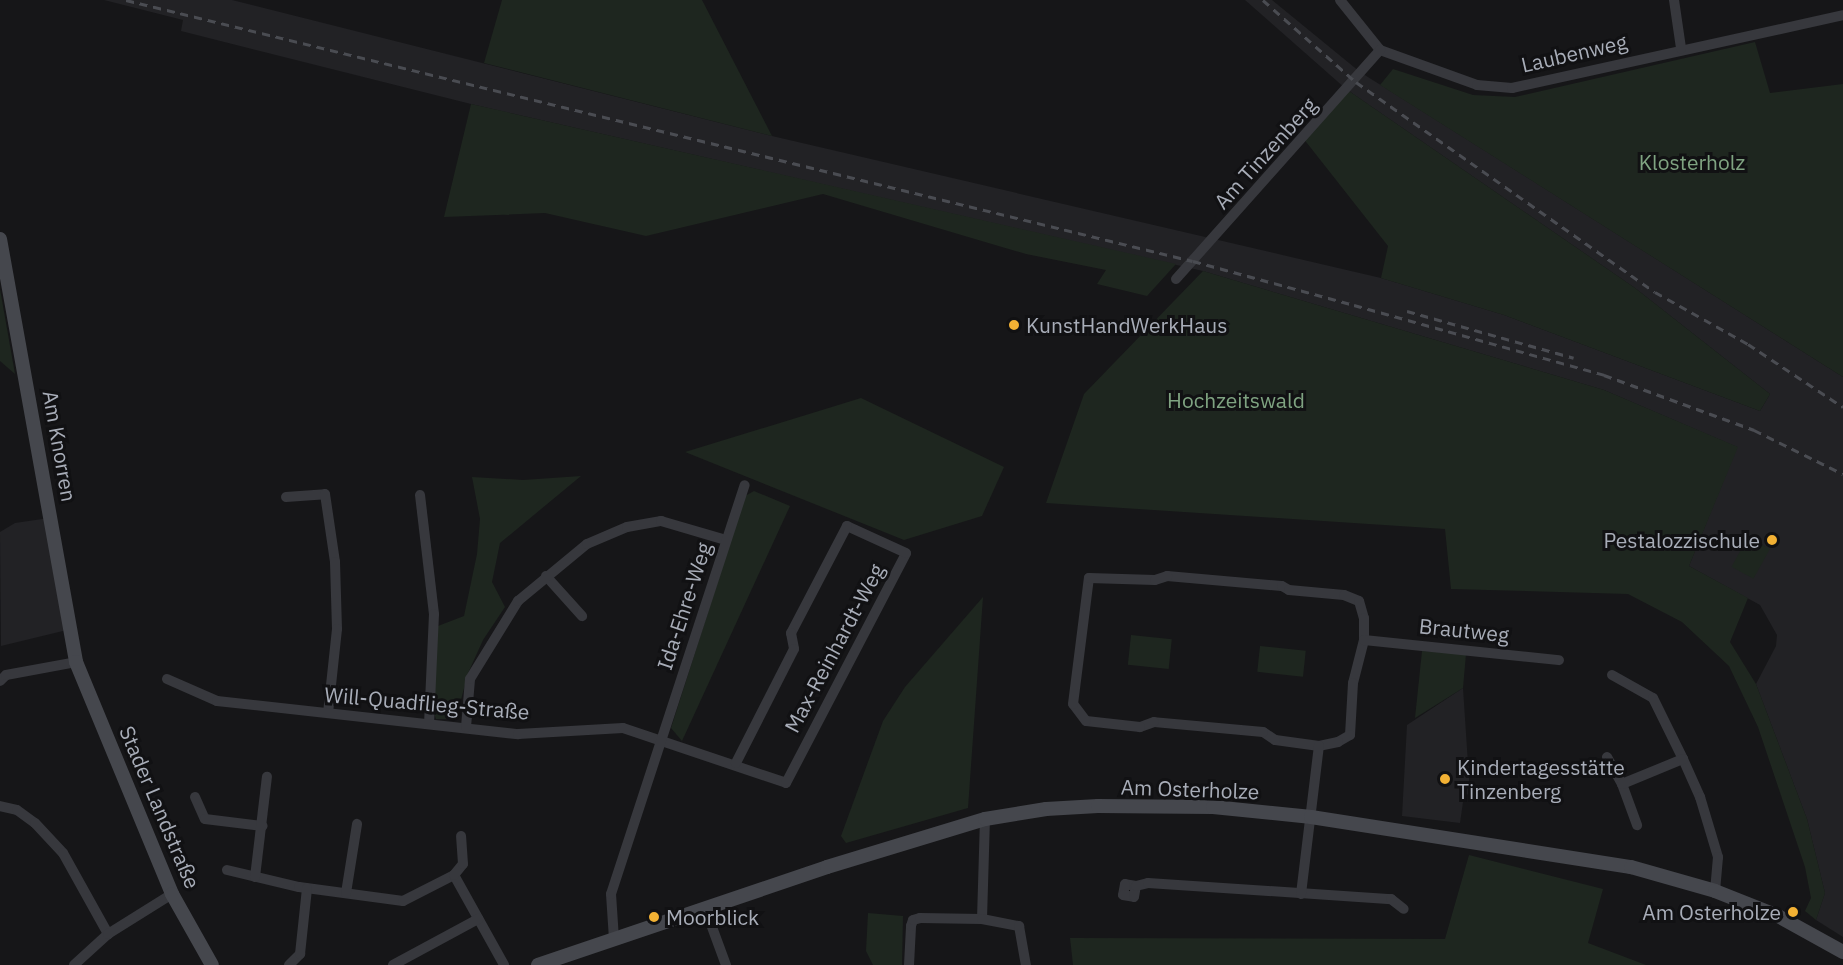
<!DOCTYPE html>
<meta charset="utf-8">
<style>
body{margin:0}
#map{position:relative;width:1843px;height:965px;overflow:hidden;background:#161618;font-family:"IBM Plex Sans",sans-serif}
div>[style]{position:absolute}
.built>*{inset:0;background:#222225}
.green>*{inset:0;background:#1e261f;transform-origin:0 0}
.street>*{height:10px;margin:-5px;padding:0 5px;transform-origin:5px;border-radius:5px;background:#37383d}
.secondary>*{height:14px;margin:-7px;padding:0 7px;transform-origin:7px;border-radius:7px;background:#45474d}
.rail>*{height:3px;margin-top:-1.5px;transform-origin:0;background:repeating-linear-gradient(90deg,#4a4c52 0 8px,transparent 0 14px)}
.dots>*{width:16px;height:16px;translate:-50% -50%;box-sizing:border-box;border:3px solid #111113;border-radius:50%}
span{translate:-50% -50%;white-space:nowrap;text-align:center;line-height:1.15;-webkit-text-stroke:6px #111113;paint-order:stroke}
.street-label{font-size:21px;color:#a8adb8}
.park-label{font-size:21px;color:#7fa381}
.poi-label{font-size:21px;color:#a8adb8}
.left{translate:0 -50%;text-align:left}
.right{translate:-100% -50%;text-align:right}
</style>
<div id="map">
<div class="built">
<div style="clip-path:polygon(104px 0,232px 0,772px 136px,1381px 278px,1504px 315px,1760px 411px,1770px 394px,1635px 288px,1346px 89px,1245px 0,1272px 0,1360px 72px,1843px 377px,1843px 937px,1816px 920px,1825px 893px,1807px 819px,1756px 684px,1776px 646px,1777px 635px,1760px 605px,1689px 566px,1737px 447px,1604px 390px,1203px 271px,471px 104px,181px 31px,183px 20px)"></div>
<div style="clip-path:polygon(49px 518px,67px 630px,1px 646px,0 532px,15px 523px)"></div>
<div style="clip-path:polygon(1463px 688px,1470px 794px,1464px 795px,1460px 823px,1402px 816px,1407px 725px)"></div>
</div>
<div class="green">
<div style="clip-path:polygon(502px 0,702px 0,772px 136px,484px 63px)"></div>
<div style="clip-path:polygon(1755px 42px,1770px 93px,1843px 84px,1843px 377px,1380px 85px,1393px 69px,1473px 95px,1515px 97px)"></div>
<div style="clip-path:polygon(1346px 89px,1635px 288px,1770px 394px,1760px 411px,1504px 315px,1381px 278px,1388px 246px,1303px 138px)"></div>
<div style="clip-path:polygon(471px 104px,1176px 264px,1147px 296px,1097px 284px,1106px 270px,1026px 254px,823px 194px,646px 236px,545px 213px,444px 217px)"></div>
<div style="clip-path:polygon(1203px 271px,1604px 390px,1738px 447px,1689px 566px,1748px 598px,1730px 642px,1756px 684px,1807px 819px,1825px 893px,1816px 920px,1805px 911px,1811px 898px,1805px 867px,1758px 727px,1729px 666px,1682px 622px,1628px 594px,1451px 589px,1445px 529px,1046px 503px,1084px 394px)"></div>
<div style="clip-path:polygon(0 289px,15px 374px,0 361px)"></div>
<div style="clip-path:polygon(861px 398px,1004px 467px,982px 516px,904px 540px,685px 452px)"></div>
<div style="clip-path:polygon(581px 476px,500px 543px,492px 582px,505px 607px,483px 640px,468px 673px,456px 719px,436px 719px,432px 707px,438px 626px,464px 616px,477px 554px,480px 519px,472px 477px,523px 480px)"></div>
<div style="clip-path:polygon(754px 491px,790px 506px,682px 741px,671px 728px,745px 496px)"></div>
<div style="left:1748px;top:537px;width:25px;height:34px;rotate:29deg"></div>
<div style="clip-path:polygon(983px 597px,968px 808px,846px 843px,841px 836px,883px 721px,905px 687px)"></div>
<div style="left:1131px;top:635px;width:41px;height:30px;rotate:6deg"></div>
<div style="left:1260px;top:646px;width:46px;height:26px;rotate:6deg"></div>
<div style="clip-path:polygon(1422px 651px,1466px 654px,1463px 688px,1415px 718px)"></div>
<div style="clip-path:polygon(1469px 855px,1603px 889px,1588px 943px,1646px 965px,1073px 965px,1070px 938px,1445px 939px)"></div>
<div style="clip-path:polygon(868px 913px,903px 916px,902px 965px,873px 965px,866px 951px)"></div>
</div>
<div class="street">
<div style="left:1340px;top:0;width:64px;rotate:51.3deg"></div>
<div style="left:1380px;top:50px;width:103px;rotate:19.8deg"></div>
<div style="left:1477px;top:85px;width:35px;rotate:5deg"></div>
<div style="left:1512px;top:88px;width:339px;rotate:-12.4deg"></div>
<div style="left:1674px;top:0;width:49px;rotate:81.7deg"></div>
<div style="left:1176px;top:279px;width:307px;rotate:-48.3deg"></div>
<div style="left:420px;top:495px;width:120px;rotate:83.3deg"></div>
<div style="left:434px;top:614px;width:109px;rotate:92.6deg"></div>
<div style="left:286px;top:497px;width:39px;rotate:-4deg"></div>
<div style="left:325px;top:494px;width:69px;rotate:81.6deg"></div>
<div style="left:335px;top:562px;width:67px;rotate:88.3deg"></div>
<div style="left:337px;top:629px;width:84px;rotate:96.1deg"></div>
<div style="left:546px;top:576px;width:54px;rotate:48deg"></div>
<div style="left:1167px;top:576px;width:115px;rotate:5deg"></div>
<div style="left:1282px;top:586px;width:8px;rotate:30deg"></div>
<div style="left:1289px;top:590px;width:55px;rotate:5.2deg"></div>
<div style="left:1344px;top:595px;width:16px;rotate:22deg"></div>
<div style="left:1359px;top:601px;width:18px;rotate:74deg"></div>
<div style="left:1364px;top:618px;width:22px;rotate:90deg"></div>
<div style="left:1364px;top:640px;width:44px;rotate:104.3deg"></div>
<div style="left:1353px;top:683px;width:52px;rotate:93.3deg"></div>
<div style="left:1350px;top:735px;width:14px;rotate:150deg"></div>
<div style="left:1338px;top:742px;width:19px;rotate:168deg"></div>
<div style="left:1319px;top:746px;width:44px;rotate:-172.2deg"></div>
<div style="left:1275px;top:740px;width:14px;rotate:-146deg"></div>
<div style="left:1263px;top:732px;width:109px;rotate:-174.8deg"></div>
<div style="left:1154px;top:722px;width:15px;rotate:160deg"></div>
<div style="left:1140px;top:727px;width:54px;rotate:-173.7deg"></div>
<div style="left:1086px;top:721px;width:21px;rotate:-127deg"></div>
<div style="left:1073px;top:704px;width:127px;rotate:-82.8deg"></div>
<div style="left:1089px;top:578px;width:66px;rotate:1.7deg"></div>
<div style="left:1155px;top:580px;width:13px;rotate:-18deg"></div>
<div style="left:1364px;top:640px;width:196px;rotate:5.9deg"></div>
<div style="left:1612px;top:675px;width:47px;rotate:29.3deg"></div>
<div style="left:1653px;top:698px;width:68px;rotate:63.8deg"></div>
<div style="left:1683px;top:759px;width:42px;rotate:65.9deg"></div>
<div style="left:1700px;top:797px;width:63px;rotate:73.3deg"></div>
<div style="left:1718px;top:857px;width:34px;rotate:95deg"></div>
<div style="left:167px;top:679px;width:55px;rotate:23.7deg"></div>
<div style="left:217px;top:701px;width:303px;rotate:6.3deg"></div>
<div style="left:518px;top:734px;width:105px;rotate:-3.3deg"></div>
<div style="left:623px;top:728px;width:172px;rotate:18.6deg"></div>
<div style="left:786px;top:783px;width:259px;rotate:-62.4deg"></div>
<div style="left:906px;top:553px;width:65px;rotate:-155.4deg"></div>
<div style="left:847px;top:526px;width:121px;rotate:117.6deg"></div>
<div style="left:791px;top:633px;width:16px;rotate:79deg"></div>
<div style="left:794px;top:649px;width:128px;rotate:117deg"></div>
<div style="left:0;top:681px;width:8px;rotate:-45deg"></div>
<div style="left:6px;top:675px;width:71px;rotate:-10.5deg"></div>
<div style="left:466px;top:727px;width:48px;rotate:-85.2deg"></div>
<div style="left:470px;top:679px;width:92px;rotate:-58.4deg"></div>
<div style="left:518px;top:601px;width:89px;rotate:-39.6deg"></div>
<div style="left:587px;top:544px;width:43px;rotate:-23deg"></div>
<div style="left:627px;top:527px;width:35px;rotate:-10deg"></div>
<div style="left:661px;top:521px;width:68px;rotate:16.3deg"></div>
<div style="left:1607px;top:757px;width:31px;rotate:61deg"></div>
<div style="left:1622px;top:784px;width:44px;rotate:69.9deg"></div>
<div style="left:1622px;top:784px;width:66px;rotate:-22.3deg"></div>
<div style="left:195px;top:797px;width:24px;rotate:66deg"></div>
<div style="left:205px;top:819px;width:58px;rotate:6.9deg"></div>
<div style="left:0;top:806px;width:17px;rotate:13deg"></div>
<div style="left:17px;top:810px;width:22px;rotate:36deg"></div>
<div style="left:35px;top:823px;width:41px;rotate:47deg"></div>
<div style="left:63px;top:853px;width:93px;rotate:60.9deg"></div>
<div style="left:227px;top:870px;width:74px;rotate:13.3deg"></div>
<div style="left:299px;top:887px;width:105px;rotate:7.7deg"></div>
<div style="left:403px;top:901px;width:57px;rotate:-27deg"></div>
<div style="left:454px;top:875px;width:103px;rotate:60.9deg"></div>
<div style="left:454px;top:875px;width:14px;rotate:-51deg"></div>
<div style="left:463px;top:864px;width:28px;rotate:-94deg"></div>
<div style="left:255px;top:877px;width:101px;rotate:-83.2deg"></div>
<div style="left:1136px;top:886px;width:11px;rotate:-170deg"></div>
<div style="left:1125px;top:884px;width:11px;rotate:100deg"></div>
<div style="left:1123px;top:895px;width:11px;rotate:10deg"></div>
<div style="left:1134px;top:897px;width:11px;rotate:-80deg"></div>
<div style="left:1136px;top:886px;width:12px;rotate:-14deg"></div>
<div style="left:1148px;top:883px;width:244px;rotate:3.8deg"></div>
<div style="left:1391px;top:899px;width:16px;rotate:38deg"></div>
<div style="left:346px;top:893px;width:70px;rotate:-80.9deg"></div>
<div style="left:1301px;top:894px;width:149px;rotate:-83.1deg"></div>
<div style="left:705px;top:908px;width:61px;rotate:69.8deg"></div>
<div style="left:982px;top:919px;width:100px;rotate:-88.3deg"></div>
<div style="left:614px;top:939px;width:45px;rotate:-93.8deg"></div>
<div style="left:611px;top:894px;width:430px;rotate:-71.9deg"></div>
<div style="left:74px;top:965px;width:46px;rotate:-42.4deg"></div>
<div style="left:108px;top:934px;width:75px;rotate:-32deg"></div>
<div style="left:289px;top:965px;width:16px;rotate:-45deg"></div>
<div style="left:300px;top:954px;width:66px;rotate:-83.9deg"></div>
<div style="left:393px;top:965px;width:97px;rotate:-28.4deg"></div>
<div style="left:909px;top:965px;width:39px;rotate:-87deg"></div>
<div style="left:911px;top:926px;width:6px;rotate:-72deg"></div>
<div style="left:913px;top:920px;width:7px;rotate:-16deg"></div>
<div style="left:920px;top:918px;width:62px;rotate:0.9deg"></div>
<div style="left:982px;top:919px;width:38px;rotate:11deg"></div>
<div style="left:1019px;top:926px;width:40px;rotate:80deg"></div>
</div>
<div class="secondary">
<div style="left:0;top:239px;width:430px;rotate:79.8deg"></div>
<div style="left:76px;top:662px;width:251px;rotate:67.5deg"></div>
<div style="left:172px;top:894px;width:81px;rotate:60.6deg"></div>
<div style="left:538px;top:965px;width:305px;rotate:-18.7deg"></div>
<div style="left:827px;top:867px;width:165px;rotate:-16.9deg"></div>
<div style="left:985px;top:819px;width:62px;rotate:-9.3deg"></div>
<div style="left:1046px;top:809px;width:52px;rotate:-3.3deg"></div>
<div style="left:1098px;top:806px;width:115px;rotate:0.5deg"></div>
<div style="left:1213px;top:807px;width:99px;rotate:5.8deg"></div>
<div style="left:1311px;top:817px;width:324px;rotate:8.9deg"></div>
<div style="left:1631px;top:867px;width:87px;rotate:15.9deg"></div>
<div style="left:1715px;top:891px;width:68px;rotate:21.6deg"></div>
<div style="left:1778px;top:916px;width:74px;rotate:29deg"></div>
</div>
<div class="rail">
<div style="left:126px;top:0;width:1098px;rotate:13.75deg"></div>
<div style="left:1193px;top:261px;width:167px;rotate:15.3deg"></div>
<div style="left:1354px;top:305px;width:260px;rotate:15.6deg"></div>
<div style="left:1604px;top:375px;width:160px;rotate:20.1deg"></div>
<div style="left:1754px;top:430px;width:99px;rotate:26.3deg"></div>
<div style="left:1263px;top:0;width:124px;rotate:41.4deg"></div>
<div style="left:1356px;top:82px;width:365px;rotate:35.1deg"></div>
<div style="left:1655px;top:292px;width:107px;rotate:29.2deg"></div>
<div style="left:1748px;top:344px;width:114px;rotate:33.6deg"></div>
<div style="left:1407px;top:311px;width:173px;rotate:15.7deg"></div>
</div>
<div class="dots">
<div style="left:1014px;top:325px;background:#f2b134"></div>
<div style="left:1772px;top:540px;background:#f2b134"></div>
<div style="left:1445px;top:779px;background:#f2b134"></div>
<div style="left:1793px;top:912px;background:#f2b134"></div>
<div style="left:654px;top:917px;background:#f2b134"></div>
</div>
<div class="street-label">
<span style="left:1574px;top:53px;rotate:-13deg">Laubenweg</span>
<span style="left:1265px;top:153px;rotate:-48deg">Am Tinzenberg</span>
<span style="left:60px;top:446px;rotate:80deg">Am Knorren</span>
<span style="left:684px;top:606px;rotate:-72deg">Ida-Ehre-Weg</span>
<span style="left:1464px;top:630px;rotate:6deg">Brautweg</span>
<span style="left:834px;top:648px;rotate:-62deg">Max-Reinhardt-Weg</span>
<span style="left:427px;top:703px;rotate:5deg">Will-Quadflieg-Straße</span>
<span style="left:1190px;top:789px;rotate:2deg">Am Osterholze</span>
<span style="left:160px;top:807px;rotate:67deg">Stader Landstraße</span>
</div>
<div class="park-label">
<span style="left:1692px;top:162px">Klosterholz</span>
<span style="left:1236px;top:400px">Hochzeitswald</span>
</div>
<div class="poi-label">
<span class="left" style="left:1026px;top:325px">KunstHandWerkHaus</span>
<span class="right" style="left:1760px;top:540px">Pestalozzischule</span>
<span class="left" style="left:1457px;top:779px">Kindertagesstätte<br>Tinzenberg</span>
<span class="right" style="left:1781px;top:912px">Am Osterholze</span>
<span class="left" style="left:666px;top:917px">Moorblick</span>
</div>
</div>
